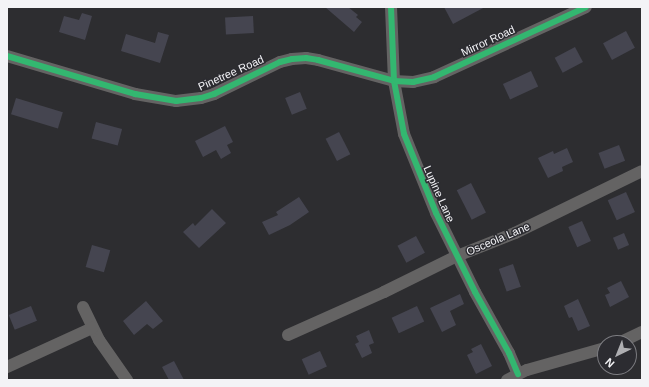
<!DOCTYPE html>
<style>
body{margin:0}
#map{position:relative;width:649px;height:387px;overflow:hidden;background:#2d2d30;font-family:Arial,sans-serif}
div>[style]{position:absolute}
.building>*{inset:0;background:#454550;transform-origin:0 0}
.minor>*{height:12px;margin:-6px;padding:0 6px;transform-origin:6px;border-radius:6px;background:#646363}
.cycleway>*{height:6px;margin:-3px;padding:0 3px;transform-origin:3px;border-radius:3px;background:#33b770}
span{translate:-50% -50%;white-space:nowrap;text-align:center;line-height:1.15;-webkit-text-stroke:3px #2c2c31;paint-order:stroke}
.street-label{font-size:11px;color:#f3f3f6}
.frame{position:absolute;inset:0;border:8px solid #f3f3f6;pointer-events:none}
.north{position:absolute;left:597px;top:335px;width:40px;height:40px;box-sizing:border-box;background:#2c2c31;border:1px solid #7c7c80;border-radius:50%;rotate:223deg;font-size:11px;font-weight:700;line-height:16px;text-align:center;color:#f3f3f6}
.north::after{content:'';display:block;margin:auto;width:14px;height:18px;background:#aeaeb1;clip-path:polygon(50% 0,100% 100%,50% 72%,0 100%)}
</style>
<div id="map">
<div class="building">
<div style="clip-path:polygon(325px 7px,348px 7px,358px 15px,356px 17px,362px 22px,354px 32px)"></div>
<div style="clip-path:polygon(444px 7px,485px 7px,453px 24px)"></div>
<div style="clip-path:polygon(82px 13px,92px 16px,85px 40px,59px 32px,64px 16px,79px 20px)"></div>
<div style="left:253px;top:16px;width:17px;height:28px;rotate:87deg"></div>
<div style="left:626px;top:31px;width:19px;height:26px;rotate:62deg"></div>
<div style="clip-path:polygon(158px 32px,169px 35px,160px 63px,121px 51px,126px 34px,155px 43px)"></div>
<div style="left:575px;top:47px;width:17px;height:23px;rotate:62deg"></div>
<div style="left:531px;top:71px;width:17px;height:31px;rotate:65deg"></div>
<div style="left:300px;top:92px;width:18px;height:16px;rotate:68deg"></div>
<div style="left:16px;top:98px;width:49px;height:17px;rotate:17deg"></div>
<div style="left:96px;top:122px;width:27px;height:17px;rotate:15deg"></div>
<div style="clip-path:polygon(225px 126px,233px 142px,227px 145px,231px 153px,221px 159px,216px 150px,203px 157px,195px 141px)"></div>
<div style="left:339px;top:132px;width:25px;height:15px;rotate:63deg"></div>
<div style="left:619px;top:145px;width:17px;height:22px;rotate:69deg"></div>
<div style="clip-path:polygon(567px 148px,573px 162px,562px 167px,563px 171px,548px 178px,538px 158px,553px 151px,554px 154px)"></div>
<div style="left:471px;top:183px;width:33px;height:16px;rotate:63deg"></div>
<div style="left:626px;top:192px;width:22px;height:20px;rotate:66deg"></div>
<div style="clip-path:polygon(299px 197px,309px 212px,290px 225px,269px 235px,262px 222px,278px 215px,276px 212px)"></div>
<div style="clip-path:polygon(212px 209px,226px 223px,199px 248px,183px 232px,193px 223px,195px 226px)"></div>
<div style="left:582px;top:221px;width:22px;height:15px;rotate:66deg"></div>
<div style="left:624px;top:233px;width:13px;height:12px;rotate:67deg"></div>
<div style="left:416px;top:236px;width:19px;height:21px;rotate:62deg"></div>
<div style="left:92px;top:245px;width:19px;height:23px;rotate:16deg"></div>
<div style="left:513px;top:264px;width:24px;height:15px;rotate:71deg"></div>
<div style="clip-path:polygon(621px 281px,629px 297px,610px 307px,605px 295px,610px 293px,607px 288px)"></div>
<div style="clip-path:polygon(460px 294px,464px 304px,450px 311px,456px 325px,442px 332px,430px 308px)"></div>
<div style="clip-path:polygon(578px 299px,590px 326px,578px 331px,572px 317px,569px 318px,564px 306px)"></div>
<div style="clip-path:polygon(146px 301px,163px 321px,153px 329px,147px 324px,134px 335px,123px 321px)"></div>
<div style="left:31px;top:306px;width:16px;height:24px;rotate:68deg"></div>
<div style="left:417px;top:306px;width:17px;height:28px;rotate:65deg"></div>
<div style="clip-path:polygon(369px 330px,374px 343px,369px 345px,372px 353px,362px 358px,355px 344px,359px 342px,356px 336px)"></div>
<div style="clip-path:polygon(481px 344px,492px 366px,476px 374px,467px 355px,473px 352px,471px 349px)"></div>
<div style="left:320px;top:351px;width:17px;height:20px;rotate:66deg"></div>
<div style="clip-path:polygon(174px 361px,184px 380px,169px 380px,162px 367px)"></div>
</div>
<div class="minor">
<div style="left:391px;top:7px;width:74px;rotate:87.7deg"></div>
<div style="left:394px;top:81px;width:54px;rotate:79.3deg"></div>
<div style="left:404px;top:134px;width:85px;rotate:67.9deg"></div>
<div style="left:436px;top:213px;width:88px;rotate:63.7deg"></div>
<div style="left:475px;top:292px;width:70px;rotate:60.9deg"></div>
<div style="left:509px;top:353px;width:23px;rotate:67deg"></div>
<div style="left:7px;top:56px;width:134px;rotate:16.5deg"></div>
<div style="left:135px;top:94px;width:42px;rotate:9.7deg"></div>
<div style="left:176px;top:101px;width:25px;rotate:-7deg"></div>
<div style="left:201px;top:98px;width:14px;rotate:-17deg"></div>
<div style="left:214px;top:94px;width:73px;rotate:-25.9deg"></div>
<div style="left:280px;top:62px;width:12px;rotate:-14deg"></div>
<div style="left:292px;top:59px;width:14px;rotate:-4deg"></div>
<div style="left:306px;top:58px;width:12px;rotate:9deg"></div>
<div style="left:318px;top:60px;width:79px;rotate:15.4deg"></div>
<div style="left:394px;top:81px;width:19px;rotate:3deg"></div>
<div style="left:413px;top:82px;width:22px;rotate:-13deg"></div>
<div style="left:434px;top:77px;width:167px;rotate:-24.7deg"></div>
<div style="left:83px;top:307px;width:37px;rotate:64deg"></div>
<div style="left:99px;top:340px;width:49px;rotate:55deg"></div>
<div style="left:288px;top:335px;width:105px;rotate:-24.1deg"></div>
<div style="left:384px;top:292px;width:81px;rotate:-26.3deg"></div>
<div style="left:457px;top:256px;width:62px;rotate:-21.6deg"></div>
<div style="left:515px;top:233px;width:141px;rotate:-26deg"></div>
<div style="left:619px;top:343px;width:25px;rotate:-26deg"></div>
<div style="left:7px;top:367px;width:94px;rotate:-24.6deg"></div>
<div style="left:507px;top:380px;width:22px;rotate:-27deg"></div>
<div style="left:527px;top:370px;width:81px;rotate:-15.8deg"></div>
</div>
<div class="cycleway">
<div style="left:391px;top:7px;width:74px;rotate:87.7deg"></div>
<div style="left:394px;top:81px;width:54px;rotate:79.3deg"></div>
<div style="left:404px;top:134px;width:85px;rotate:67.9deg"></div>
<div style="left:436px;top:213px;width:88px;rotate:63.7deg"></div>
<div style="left:475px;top:292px;width:70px;rotate:60.9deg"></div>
<div style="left:509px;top:353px;width:23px;rotate:67deg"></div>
<div style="left:7px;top:56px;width:134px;rotate:16.5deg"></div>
<div style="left:135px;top:94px;width:42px;rotate:9.7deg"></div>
<div style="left:176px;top:101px;width:25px;rotate:-7deg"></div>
<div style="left:201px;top:98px;width:14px;rotate:-17deg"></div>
<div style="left:214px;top:94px;width:73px;rotate:-25.9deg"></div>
<div style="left:280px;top:62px;width:12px;rotate:-14deg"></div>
<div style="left:292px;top:59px;width:14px;rotate:-4deg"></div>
<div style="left:306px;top:58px;width:12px;rotate:9deg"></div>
<div style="left:318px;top:60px;width:79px;rotate:15.4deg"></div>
<div style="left:394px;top:81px;width:19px;rotate:3deg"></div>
<div style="left:413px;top:82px;width:22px;rotate:-13deg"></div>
<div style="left:434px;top:77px;width:167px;rotate:-24.7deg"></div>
</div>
<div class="street-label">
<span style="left:488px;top:41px;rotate:-25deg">Mirror Road</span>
<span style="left:231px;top:73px;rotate:-24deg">Pinetree Road</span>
<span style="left:439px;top:194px;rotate:66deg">Lupine Lane</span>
<span style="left:498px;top:239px;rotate:-23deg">Osceola Lane</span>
</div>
<div class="frame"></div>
<div class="north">N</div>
</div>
